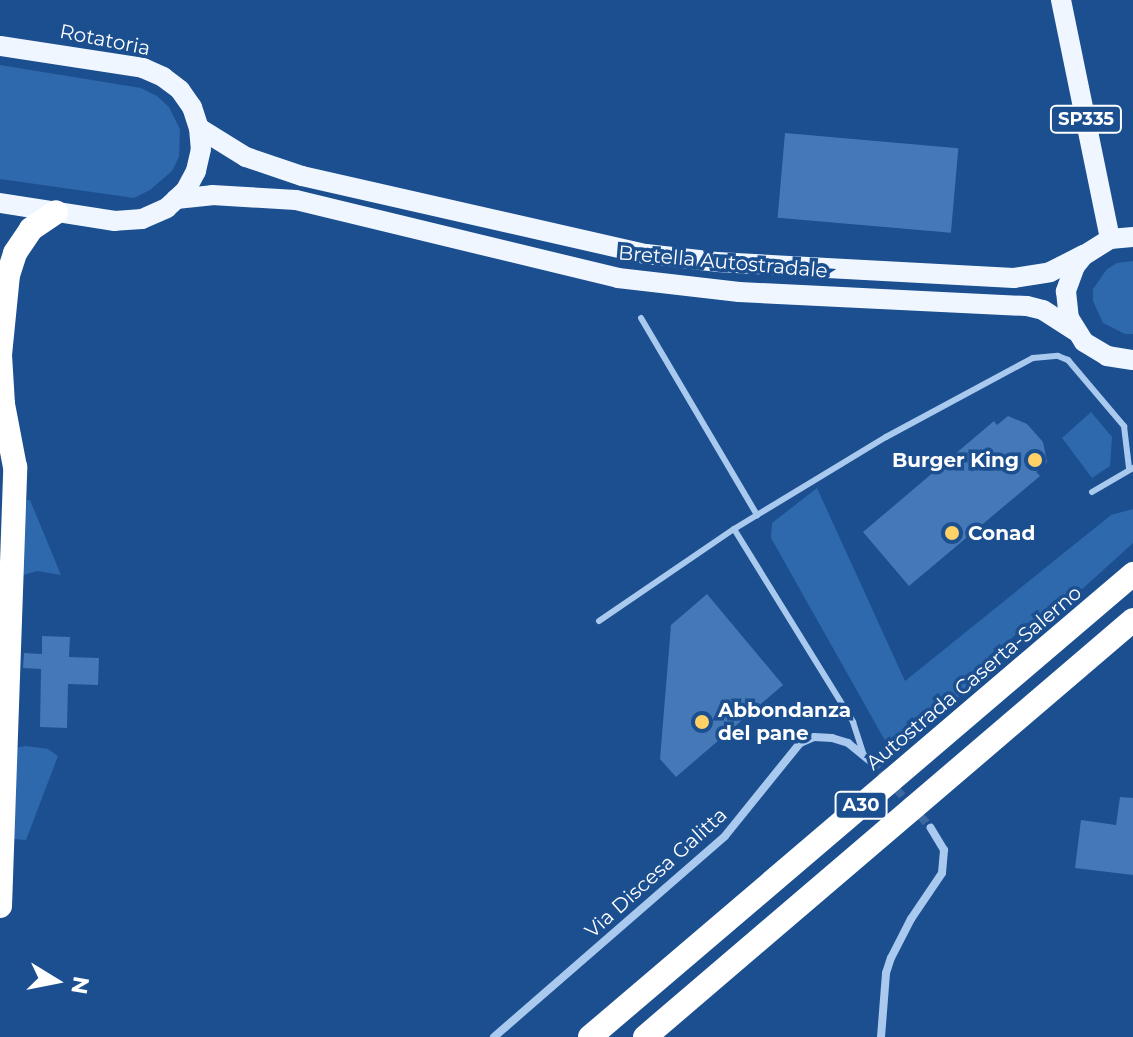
<!DOCTYPE html>
<style>
body{margin:0}
#map{position:relative;width:1133px;height:1037px;overflow:hidden;background:#1b4f8f;font-family:Montserrat,sans-serif}
div>[style]{position:absolute}
.green>*{inset:0;background:#2e69ad}
.building>*{inset:0;background:#4478b7;transform-origin:0 0}
.street-tunnel>*{height:8px;margin-top:-4px;transform-origin:0;background:repeating-linear-gradient(90deg,#3d69a0 0 8px,transparent 0 12px)}
.lane>*{height:6px;margin:-3px;padding:0 3px;transform-origin:3px;border-radius:3px;background:#a9c9ee}
.street>*{height:8px;margin:-4px;padding:0 4px;transform-origin:4px;border-radius:4px;background:#a9c9ee}
.primary>*{height:20px;margin:-10px;padding:0 10px;transform-origin:10px;border-radius:10px;background:#f0f6ff}
.highway>*{height:24px;margin:-12px;padding:0 12px;transform-origin:12px;border-radius:12px;background:#fff}
.dots>*{width:22px;height:22px;translate:-50% -50%;box-sizing:border-box;border:4px solid #1b4f8f;border-radius:50%}
span{translate:-50% -50%;white-space:nowrap;text-align:center;line-height:1.15;-webkit-text-stroke:7px #1b4f8f;paint-order:stroke}
.shield-label span{padding:2px 6px;background:#1b4f8f;border:2px solid;border-radius:6px;-webkit-text-stroke-width:0}
.shield-label{font-size:18px;color:#fff;font-weight:700}
.street-label{font-size:20px;color:#fff}
.poi-label{font-size:20px;color:#fff;font-weight:700}
.right{translate:-100% -50%;text-align:right}
.left{translate:0 -50%;text-align:left}
.north{position:absolute;left:16px;top:941px;width:80px;height:80px;-webkit-text-stroke:6px #1b4f8f;paint-order:stroke;rotate:100deg;font-size:22px;font-weight:700;line-height:32px;text-align:center;color:#fff}
.north::after{content:'';display:block;margin:auto;width:28px;height:36px;background:#fff;clip-path:polygon(50% 0,100% 100%,50% 72%,0 100%)}
</style>
<div id="map">
<div class="green">
<div style="clip-path:polygon(0 65px,141px 88px,157px 96px,169px 107px,180px 129px,179px 157px,172px 171px,150px 190px,134px 198px,0 179px)"></div>
<div style="clip-path:polygon(1133px 261px,1133px 334px,1125px 334px,1103px 323px,1093px 301px,1093px 289px,1107px 269px,1117px 263px)"></div>
<div style="clip-path:polygon(1091px 412px,1112px 437px,1110px 466px,1092px 478px,1062px 438px)"></div>
<div style="clip-path:polygon(817px 488px,905px 681px,1111px 515px,1133px 509px,1133px 543px,1057px 612px,1025px 627px,982px 663px,961px 695px,892px 753px,771px 538px,772px 523px)"></div>
<div style="clip-path:polygon(30px 500px,61px 575px,37px 571px,20px 576px,21px 501px)"></div>
<div style="clip-path:polygon(26px 746px,48px 749px,58px 756px,26px 840px,14px 839px,14px 748px)"></div>
</div>
<div class="building">
<div style="left:785px;top:133px;width:174px;height:85px;rotate:5deg"></div>
<div style="clip-path:polygon(1008px 416px,1027px 424px,1043px 442px,1047px 462px,1036px 472px,1040px 476px,909px 586px,863px 532px,994px 421px,997px 425px)"></div>
<div style="clip-path:polygon(707px 594px,783px 685px,676px 777px,660px 759px,671px 625px)"></div>
<div style="clip-path:polygon(42px 636px,70px 637px,69px 657px,99px 658px,98px 685px,68px 684px,67px 728px,40px 727px,41px 669px,23px 668px,24px 653px,42px 654px)"></div>
<div style="clip-path:polygon(1120px 797px,1133px 798px,1133px 875px,1075px 868px,1081px 820px,1116px 825px)"></div>
</div>
<div class="street-tunnel">
<div style="left:873px;top:763px;width:87px;rotate:48.3deg"></div>
</div>
<div class="lane">
<div style="left:641px;top:318px;width:229px;rotate:59.5deg"></div>
<div style="left:1092px;top:492px;width:48px;rotate:-30.3deg"></div>
<div style="left:734px;top:529px;width:227px;rotate:58.3deg"></div>
<div style="left:853px;top:722px;width:32px;rotate:72deg"></div>
<div style="left:599px;top:621px;width:163px;rotate:-34.3deg"></div>
<div style="left:734px;top:529px;width:178px;rotate:-31.2deg"></div>
<div style="left:886px;top:437px;width:167px;rotate:-28.3deg"></div>
<div style="left:1033px;top:358px;width:25px;rotate:-5deg"></div>
<div style="left:1058px;top:356px;width:11px;rotate:22deg"></div>
<div style="left:1068px;top:360px;width:87px;rotate:49.7deg"></div>
<div style="left:1124px;top:426px;width:42px;rotate:83.2deg"></div>
</div>
<div class="street">
<div style="left:494px;top:1037px;width:306px;rotate:-41deg"></div>
<div style="left:725px;top:836px;width:119px;rotate:-51.1deg"></div>
<div style="left:800px;top:743px;width:15px;rotate:-23deg"></div>
<div style="left:814px;top:737px;width:18px;rotate:3deg"></div>
<div style="left:832px;top:738px;width:17px;rotate:17deg"></div>
<div style="left:848px;top:743px;width:32px;rotate:39deg"></div>
<div style="left:881px;top:1037px;width:64px;rotate:-85.5deg"></div>
<div style="left:886px;top:973px;width:16px;rotate:-72deg"></div>
<div style="left:891px;top:958px;width:44px;rotate:-62.9deg"></div>
<div style="left:911px;top:919px;width:55px;rotate:-56deg"></div>
<div style="left:942px;top:873px;width:23px;rotate:-85deg"></div>
<div style="left:944px;top:850px;width:26px;rotate:-121deg"></div>
</div>
<div class="primary">
<div style="left:1061px;top:0;width:244px;rotate:78.4deg"></div>
<div style="left:0;top:46px;width:145px;rotate:8.7deg"></div>
<div style="left:143px;top:68px;width:22px;rotate:24deg"></div>
<div style="left:163px;top:77px;width:21px;rotate:37deg"></div>
<div style="left:180px;top:90px;width:21px;rotate:55deg"></div>
<div style="left:192px;top:107px;width:22px;rotate:72deg"></div>
<div style="left:199px;top:128px;width:21px;rotate:85deg"></div>
<div style="left:201px;top:149px;width:23px;rotate:103deg"></div>
<div style="left:196px;top:171px;width:21px;rotate:118deg"></div>
<div style="left:186px;top:190px;width:26px;rotate:137deg"></div>
<div style="left:167px;top:208px;width:27px;rotate:156deg"></div>
<div style="left:142px;top:219px;width:27px;rotate:176deg"></div>
<div style="left:115px;top:221px;width:116px;rotate:-171.1deg"></div>
<div style="left:199px;top:128px;width:55px;rotate:31.7deg"></div>
<div style="left:246px;top:157px;width:59px;rotate:18.7deg"></div>
<div style="left:302px;top:176px;width:353px;rotate:12.8deg"></div>
<div style="left:646px;top:254px;width:71px;rotate:6.4deg"></div>
<div style="left:717px;top:262px;width:297px;rotate:3.1deg"></div>
<div style="left:1014px;top:278px;width:36px;rotate:-9deg"></div>
<div style="left:1050px;top:272px;width:38px;rotate:-27deg"></div>
<div style="left:176px;top:199px;width:36px;rotate:-6deg"></div>
<div style="left:212px;top:195px;width:84px;rotate:3.4deg"></div>
<div style="left:296px;top:200px;width:331px;rotate:13.6deg"></div>
<div style="left:618px;top:278px;width:122px;rotate:6.6deg"></div>
<div style="left:739px;top:292px;width:288px;rotate:2.8deg"></div>
<div style="left:1027px;top:306px;width:16px;rotate:14deg"></div>
<div style="left:1043px;top:310px;width:38px;rotate:33deg"></div>
<div style="left:1133px;top:237px;width:23px;rotate:175deg"></div>
<div style="left:1110px;top:239px;width:31px;rotate:148deg"></div>
<div style="left:1084px;top:255px;width:14px;rotate:129deg"></div>
<div style="left:1075px;top:266px;width:27px;rotate:110deg"></div>
<div style="left:1066px;top:291px;width:27px;rotate:84deg"></div>
<div style="left:1069px;top:318px;width:28px;rotate:58deg"></div>
<div style="left:1084px;top:342px;width:27px;rotate:31deg"></div>
<div style="left:1107px;top:356px;width:26px;rotate:9deg"></div>
</div>
<div class="highway">
<div style="left:0;top:906px;width:439px;rotate:-88deg"></div>
<div style="left:15px;top:467px;width:64px;rotate:-100.8deg"></div>
<div style="left:3px;top:404px;width:49px;rotate:-93.5deg"></div>
<div style="left:0;top:355px;width:80px;rotate:-84.3deg"></div>
<div style="left:8px;top:275px;width:23px;rotate:-72deg"></div>
<div style="left:15px;top:253px;width:29px;rotate:-56deg"></div>
<div style="left:31px;top:229px;width:30px;rotate:-34deg"></div>
<div style="left:590px;top:1037px;width:714px;rotate:-40.45deg"></div>
<div style="left:645px;top:1037px;width:642px;rotate:-40.51deg"></div>
</div>
<div class="dots">
<div style="left:1035px;top:460px;background:#ffd166"></div>
<div style="left:952px;top:533px;background:#ffd166"></div>
<div style="left:702px;top:722px;background:#ffd166"></div>
</div>
<div class="shield-label">
<span style="left:1086px;top:119px">SP335</span>
<span style="left:861px;top:805px">A30</span>
</div>
<div class="street-label">
<span style="left:105px;top:40px;rotate:11deg">Rotatoria</span>
<span style="left:723px;top:262px;rotate:5deg">Bretella Autostradale</span>
<span style="left:974px;top:678px;rotate:-40deg">Autostrada Caserta-Salerno</span>
<span style="left:656px;top:873px;rotate:-42deg">Via Discesa Galitta</span>
</div>
<div class="poi-label">
<span class="right" style="left:1019px;top:460px">Burger King</span>
<span class="left" style="left:968px;top:533px">Conad</span>
<span class="left" style="left:718px;top:722px">Abbondanza<br>del pane</span>
</div>
<div class="north">N</div>
</div>
